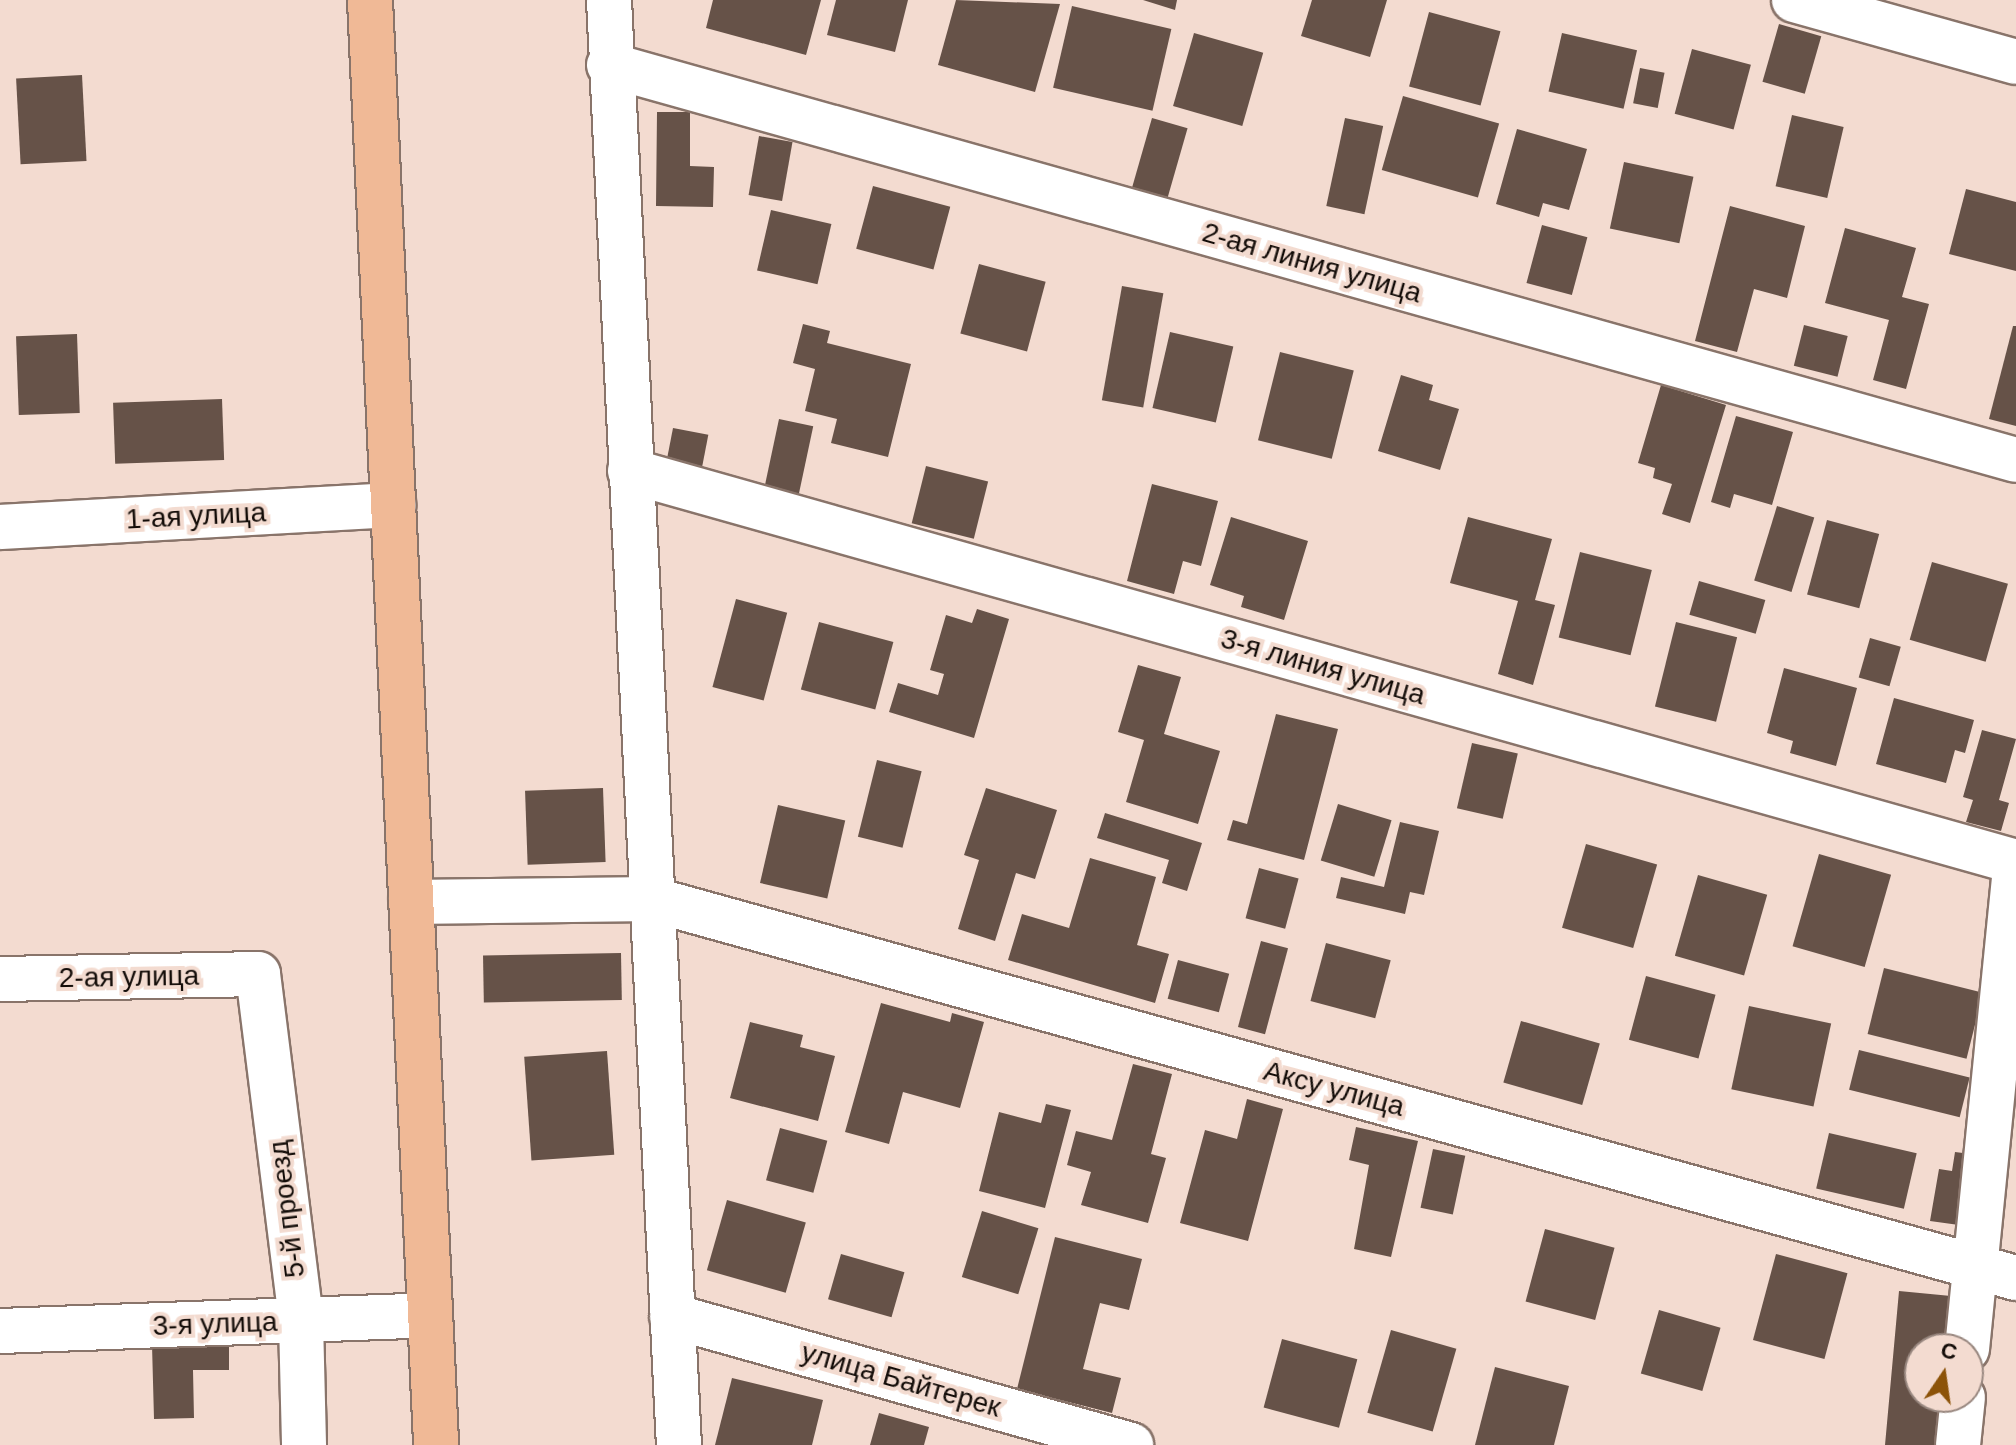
<!DOCTYPE html>
<meta charset="utf-8">
<style>
body{margin:0}
#map{position:relative;width:2016px;height:1445px;overflow:hidden;background:#f3dbd0;font-family:Arial,sans-serif}
div>[style]{position:absolute}
.building>*{inset:0;background:#665248;transform-origin:0 0}
.roads{filter:drop-shadow(2px 0 #89746a) drop-shadow(-2px 0 #89746a) drop-shadow(0 2px #89746a) drop-shadow(0 -2px #89746a)}
.minor>*{height:44px;margin:-22px;padding:0 22px;transform-origin:22px;border-radius:22px;background:#fff}
.primary>*{height:44px;margin:-22px;padding:0 22px;transform-origin:22px;border-radius:22px;background:#f0b996}
span{translate:-50% -50%;white-space:nowrap;text-align:center;line-height:1.15;-webkit-text-stroke:8px #f3dbd0;paint-order:stroke}
.street-label{font-size:28px;color:#130c08}
.north{position:absolute;left:1904px;top:1333px;width:80px;height:80px;box-sizing:border-box;background:#f3dbd0;border:2px solid #998880;border-radius:50%;rotate:13deg;font-size:22px;font-weight:700;line-height:32px;text-align:center;color:#130c08}
.north::after{content:'';display:block;margin:auto;width:28px;height:36px;background:#8c5309;clip-path:polygon(50% 0,100% 100%,50% 72%,0 100%)}
</style>
<div id="map">
<div class="building">
<div style="clip-path:polygon(713px 0,821px 0,806px 55px,706px 28px)"></div>
<div style="clip-path:polygon(836px 0,908px 0,895px 52px,827px 35px)"></div>
<div style="clip-path:polygon(956px 0,1060px 4px,1035px 92px,938px 65px)"></div>
<div style="clip-path:polygon(1143px 0,1177px 0,1175px 10px)"></div>
<div style="clip-path:polygon(1312px 0,1387px 0,1370px 57px,1301px 36px)"></div>
<div style="left:1072px;top:6px;width:102px;height:84px;rotate:13deg"></div>
<div style="left:1429px;top:12px;width:74px;height:77px;rotate:15deg"></div>
<div style="left:1779px;top:24px;width:44px;height:60px;rotate:16deg"></div>
<div style="left:1194px;top:33px;width:72px;height:76px;rotate:16deg"></div>
<div style="left:1562px;top:33px;width:77px;height:60px;rotate:13deg"></div>
<div style="left:1692px;top:49px;width:61px;height:67px;rotate:15deg"></div>
<div style="left:1640px;top:68px;width:25px;height:36px;rotate:11deg"></div>
<div style="left:82px;top:75px;width:86px;height:66px;rotate:87deg"></div>
<div style="left:1403px;top:96px;width:100px;height:77px;rotate:16deg"></div>
<div style="clip-path:polygon(657px 112px,690px 112px,690px 166px,714px 167px,713px 207px,656px 206px)"></div>
<div style="left:1792px;top:115px;width:53px;height:73px;rotate:13deg"></div>
<div style="left:1152px;top:118px;width:37px;height:73px;rotate:16deg"></div>
<div style="left:1345px;top:118px;width:39px;height:90px;rotate:12deg"></div>
<div style="clip-path:polygon(1517px 129px,1587px 149px,1569px 210px,1543px 203px,1539px 217px,1496px 204px)"></div>
<div style="left:759px;top:136px;width:34px;height:60px;rotate:10deg"></div>
<div style="left:1624px;top:162px;width:71px;height:68px;rotate:12deg"></div>
<div style="left:873px;top:186px;width:80px;height:65px;rotate:15deg"></div>
<div style="clip-path:polygon(1966px 189px,2016px 202px,2016px 271px,1949px 254px)"></div>
<div style="clip-path:polygon(1730px 206px,1805px 226px,1787px 298px,1754px 289px,1737px 352px,1695px 341px)"></div>
<div style="left:771px;top:210px;width:62px;height:62px;rotate:13deg"></div>
<div style="left:1542px;top:225px;width:47px;height:60px;rotate:15deg"></div>
<div style="clip-path:polygon(1845px 228px,1916px 248px,1902px 297px,1929px 304px,1906px 389px,1873px 380px,1889px 320px,1825px 303px)"></div>
<div style="left:979px;top:264px;width:69px;height:72px;rotate:15deg"></div>
<div style="left:1122px;top:286px;width:42px;height:116px;rotate:10deg"></div>
<div style="clip-path:polygon(803px 324px,830px 331px,827px 343px,911px 364px,888px 457px,831px 443px,837px 419px,805px 411px,815px 369px,793px 363px)"></div>
<div style="left:1804px;top:325px;width:45px;height:42px;rotate:14deg"></div>
<div style="clip-path:polygon(2013px 326px,2016px 326px,2016px 426px,1989px 419px)"></div>
<div style="left:1170px;top:332px;width:65px;height:78px;rotate:13deg"></div>
<div style="left:77px;top:334px;width:79px;height:61px;rotate:88deg"></div>
<div style="left:1280px;top:352px;width:76px;height:91px;rotate:14deg"></div>
<div style="clip-path:polygon(1401px 375px,1433px 385px,1429px 400px,1459px 409px,1440px 470px,1378px 451px)"></div>
<div style="clip-path:polygon(1661px 385px,1726px 405px,1690px 523px,1662px 514px,1672px 484px,1653px 478px,1655px 468px,1638px 463px)"></div>
<div style="left:222px;top:399px;width:61px;height:109px;rotate:88deg"></div>
<div style="clip-path:polygon(1736px 416px,1793px 432px,1772px 505px,1734px 494px,1730px 508px,1711px 502px)"></div>
<div style="left:779px;top:419px;width:35px;height:73px;rotate:12deg"></div>
<div style="left:673px;top:428px;width:36px;height:34px;rotate:11deg"></div>
<div style="left:926px;top:466px;width:64px;height:59px;rotate:14deg"></div>
<div style="clip-path:polygon(1152px 484px,1218px 501px,1201px 566px,1183px 561px,1174px 594px,1127px 581px)"></div>
<div style="left:1777px;top:506px;width:39px;height:78px;rotate:17deg"></div>
<div style="clip-path:polygon(1231px 517px,1308px 541px,1284px 620px,1241px 607px,1244px 596px,1210px 585px)"></div>
<div style="clip-path:polygon(1468px 517px,1552px 539px,1535px 600px,1555px 605px,1533px 685px,1498px 674px,1518px 601px,1450px 583px)"></div>
<div style="left:1827px;top:520px;width:54px;height:77px;rotate:15deg"></div>
<div style="left:1580px;top:552px;width:74px;height:88px;rotate:14deg"></div>
<div style="left:1932px;top:562px;width:79px;height:81px;rotate:16deg"></div>
<div style="left:1699px;top:581px;width:69px;height:35px;rotate:16deg"></div>
<div style="left:736px;top:599px;width:53px;height:91px;rotate:15deg"></div>
<div style="clip-path:polygon(977px 609px,1009px 619px,974px 738px,889px 712px,898px 683px,938px 695px,944px 674px,930px 670px,946px 615px,972px 623px)"></div>
<div style="left:819px;top:622px;width:77px;height:70px;rotate:15deg"></div>
<div style="left:1676px;top:622px;width:63px;height:87px;rotate:14deg"></div>
<div style="left:1870px;top:638px;width:32px;height:41px;rotate:16deg"></div>
<div style="clip-path:polygon(1138px 665px,1181px 677px,1164px 734px,1220px 751px,1198px 824px,1126px 802px,1144px 740px,1118px 732px)"></div>
<div style="clip-path:polygon(1784px 668px,1857px 688px,1836px 766px,1790px 753px,1793px 741px,1767px 733px)"></div>
<div style="clip-path:polygon(1894px 698px,1974px 720px,1965px 753px,1955px 750px,1946px 783px,1876px 764px)"></div>
<div style="clip-path:polygon(1276px 714px,1338px 729px,1304px 860px,1227px 840px,1233px 820px,1247px 824px)"></div>
<div style="clip-path:polygon(1982px 730px,2016px 739px,1999px 800px,2009px 803px,2001px 831px,1966px 822px,1973px 800px,1963px 797px)"></div>
<div style="left:1472px;top:743px;width:47px;height:67px;rotate:13deg"></div>
<div style="left:877px;top:760px;width:46px;height:79px;rotate:14deg"></div>
<div style="left:603px;top:788px;width:74px;height:78px;rotate:88deg"></div>
<div style="clip-path:polygon(986px 788px,1057px 810px,1035px 879px,1016px 873px,995px 941px,958px 929px,979px 860px,964px 855px)"></div>
<div style="left:1338px;top:804px;width:56px;height:59px;rotate:17deg"></div>
<div style="left:778px;top:805px;width:69px;height:80px;rotate:13deg"></div>
<div style="clip-path:polygon(1105px 813px,1202px 843px,1187px 891px,1162px 883px,1169px 860px,1097px 838px)"></div>
<div style="clip-path:polygon(1400px 822px,1439px 831px,1424px 895px,1410px 892px,1405px 914px,1336px 898px,1341px 877px,1384px 887px)"></div>
<div style="left:1586px;top:844px;width:74px;height:87px;rotate:16deg"></div>
<div style="left:1819px;top:854px;width:75px;height:96px;rotate:16deg"></div>
<div style="clip-path:polygon(1090px 858px,1156px 877px,1137px 945px,1169px 954px,1155px 1003px,1008px 960px,1022px 914px,1069px 928px)"></div>
<div style="left:1259px;top:868px;width:41px;height:52px;rotate:15deg"></div>
<div style="left:1698px;top:875px;width:72px;height:84px;rotate:16deg"></div>
<div style="left:1261px;top:941px;width:28px;height:89px;rotate:15deg"></div>
<div style="left:1326px;top:943px;width:67px;height:60px;rotate:15deg"></div>
<div style="left:621px;top:953px;width:47px;height:138px;rotate:89deg"></div>
<div style="left:1178px;top:960px;width:53px;height:40px;rotate:15deg"></div>
<div style="left:1884px;top:968px;width:102px;height:68px;rotate:14deg"></div>
<div style="left:1646px;top:976px;width:72px;height:66px;rotate:15deg"></div>
<div style="clip-path:polygon(881px 1003px,950px 1022px,952px 1013px,984px 1022px,960px 1108px,903px 1092px,889px 1144px,845px 1132px)"></div>
<div style="left:1749px;top:1006px;width:84px;height:85px;rotate:12deg"></div>
<div style="left:1521px;top:1021px;width:82px;height:64px;rotate:16deg"></div>
<div style="clip-path:polygon(750px 1022px,803px 1035px,800px 1047px,835px 1056px,818px 1121px,730px 1098px)"></div>
<div style="left:1859px;top:1050px;width:114px;height:41px;rotate:14deg"></div>
<div style="left:607px;top:1051px;width:104px;height:83px;rotate:86deg"></div>
<div style="clip-path:polygon(1133px 1064px,1172px 1074px,1151px 1154px,1166px 1158px,1148px 1223px,1081px 1205px,1091px 1172px,1067px 1165px,1076px 1131px,1112px 1140px)"></div>
<div style="clip-path:polygon(1247px 1099px,1283px 1109px,1248px 1241px,1180px 1223px,1205px 1130px,1237px 1139px)"></div>
<div style="clip-path:polygon(1046px 1104px,1071px 1110px,1045px 1208px,979px 1191px,999px 1112px,1041px 1123px)"></div>
<div style="clip-path:polygon(1356px 1127px,1418px 1141px,1391px 1257px,1354px 1249px,1369px 1165px,1349px 1160px)"></div>
<div style="left:780px;top:1128px;width:49px;height:54px;rotate:15deg"></div>
<div style="left:1829px;top:1133px;width:90px;height:57px;rotate:13deg"></div>
<div style="left:1433px;top:1149px;width:33px;height:60px;rotate:12deg"></div>
<div style="clip-path:polygon(1955px 1152px,1971px 1154px,1959px 1225px,1930px 1221px,1939px 1169px,1952px 1171px)"></div>
<div style="left:727px;top:1200px;width:82px;height:73px;rotate:16deg"></div>
<div style="left:982px;top:1211px;width:59px;height:69px;rotate:17deg"></div>
<div style="left:1545px;top:1229px;width:72px;height:75px;rotate:15deg"></div>
<div style="clip-path:polygon(1055px 1237px,1142px 1259px,1129px 1310px,1100px 1303px,1083px 1369px,1121px 1378px,1112px 1413px,1017px 1389px)"></div>
<div style="left:841px;top:1254px;width:66px;height:47px;rotate:16deg"></div>
<div style="left:1776px;top:1254px;width:74px;height:89px;rotate:15deg"></div>
<div style="clip-path:polygon(1899px 1291px,1951px 1296px,1946px 1349px,1920px 1349px,1920px 1397px,1942px 1397px,1938px 1445px,1885px 1445px)"></div>
<div style="left:1659px;top:1310px;width:64px;height:66px;rotate:16deg"></div>
<div style="left:1391px;top:1330px;width:68px;height:86px;rotate:16deg"></div>
<div style="left:1282px;top:1339px;width:78px;height:71px;rotate:15deg"></div>
<div style="clip-path:polygon(229px 1344px,229px 1370px,193px 1370px,194px 1418px,154px 1419px,152px 1345px)"></div>
<div style="clip-path:polygon(1495px 1367px,1569px 1386px,1554px 1445px,1475px 1445px)"></div>
<div style="clip-path:polygon(732px 1378px,823px 1400px,812px 1445px,715px 1445px)"></div>
<div style="clip-path:polygon(879px 1413px,929px 1427px,924px 1445px,870px 1445px)"></div>
</div>
<div class="roads">
<div class="minor">
<div style="left:609px;top:0;width:1447px;rotate:87.23deg"></div>
<div style="left:1794px;top:0;width:230px;rotate:15.6deg"></div>
<div style="left:609px;top:65px;width:1461px;rotate:15.68deg"></div>
<div style="left:630px;top:471px;width:1440px;rotate:15.75deg"></div>
<div style="left:0;top:527px;width:394px;rotate:-3.2deg"></div>
<div style="left:411px;top:902px;width:240px;rotate:-0.7deg"></div>
<div style="left:651px;top:899px;width:1417px;rotate:15.52deg"></div>
<div style="left:0;top:979px;width:258px;rotate:-1.1deg"></div>
<div style="left:258px;top:974px;width:350px;rotate:82.9deg"></div>
<div style="left:301px;top:1321px;width:124px;rotate:88.6deg"></div>
<div style="left:672px;top:1316px;width:477px;rotate:15.7deg"></div>
<div style="left:0;top:1331px;width:429px;rotate:-2.1deg"></div>
<div style="left:1967px;top:1349px;width:490px;rotate:-84.3deg"></div>
<div style="left:1958px;top:1445px;width:48px;rotate:-84.1deg"></div>
</div>
<div class="primary">
<div style="left:370px;top:0;width:1447px;rotate:87.38deg"></div>
</div>
</div>
<div class="street-label">
<span style="left:1312px;top:263px;rotate:16deg">2-ая линия улица</span>
<span style="left:196px;top:516px;rotate:-3deg">1-ая улица</span>
<span style="left:1323px;top:667px;rotate:16deg">3-я линия улица</span>
<span style="left:129px;top:977px;rotate:-1deg">2-ая улица</span>
<span style="left:1334px;top:1089px;rotate:15deg">Аксу улица</span>
<span style="left:287px;top:1209px;rotate:-97deg">5-й проезд</span>
<span style="left:215px;top:1324px;rotate:-2deg">3-я улица</span>
<span style="left:901px;top:1380px;rotate:16deg">улица Байтерек</span>
</div>
<div class="north">С</div>
</div>
